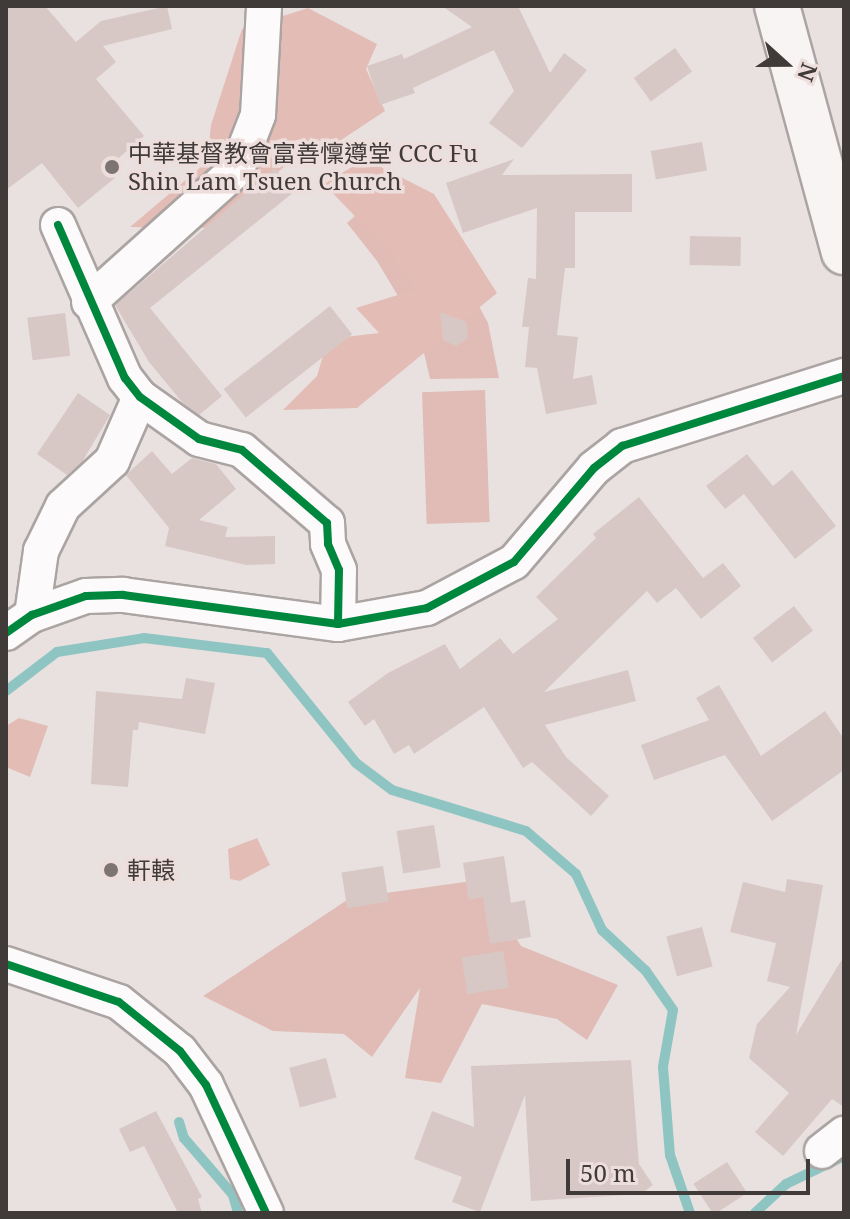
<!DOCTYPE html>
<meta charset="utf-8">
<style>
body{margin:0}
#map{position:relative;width:850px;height:1219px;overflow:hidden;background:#e9e1df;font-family:"Noto Serif","Noto Sans TC",serif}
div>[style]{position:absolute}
.green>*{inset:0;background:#e1bcb6;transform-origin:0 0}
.forest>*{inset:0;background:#e4bcb6}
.stream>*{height:10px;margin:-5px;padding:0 5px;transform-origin:5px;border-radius:5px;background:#8ec5c2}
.building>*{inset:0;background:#d8c8c5;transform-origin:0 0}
.roads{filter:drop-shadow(2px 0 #aba4a3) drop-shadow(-2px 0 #aba4a3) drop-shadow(0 2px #aba4a3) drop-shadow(0 -2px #aba4a3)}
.minor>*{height:34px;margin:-17px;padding:0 17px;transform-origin:17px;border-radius:17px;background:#fcfafa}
.secondary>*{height:44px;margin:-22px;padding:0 22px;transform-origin:22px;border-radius:22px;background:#f7f4f3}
.cycleway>*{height:8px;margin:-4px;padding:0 4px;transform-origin:4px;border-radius:4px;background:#00873e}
.dots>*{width:22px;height:22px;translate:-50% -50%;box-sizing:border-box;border:4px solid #eddedb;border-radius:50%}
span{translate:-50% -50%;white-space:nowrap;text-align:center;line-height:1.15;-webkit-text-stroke:7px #eddedb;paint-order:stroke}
.poi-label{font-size:24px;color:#403a39}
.left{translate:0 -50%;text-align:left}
.frame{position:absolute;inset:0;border:8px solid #403a39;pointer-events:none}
.north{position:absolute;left:746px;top:24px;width:80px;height:80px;-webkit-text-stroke:6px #eddedb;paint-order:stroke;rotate:111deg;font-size:22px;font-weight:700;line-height:32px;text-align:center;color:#403a39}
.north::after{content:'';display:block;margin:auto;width:28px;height:36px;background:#403a39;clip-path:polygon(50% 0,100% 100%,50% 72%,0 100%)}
.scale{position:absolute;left:566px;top:1159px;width:244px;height:36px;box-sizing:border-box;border:4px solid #403a39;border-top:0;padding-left:10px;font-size:24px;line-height:28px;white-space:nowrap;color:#403a39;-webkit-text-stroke:6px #eddedb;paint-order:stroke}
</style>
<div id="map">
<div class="green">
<div style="clip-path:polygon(387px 188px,465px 280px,488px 323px,499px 378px,430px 379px,419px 331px,377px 261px,347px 223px)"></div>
<div style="left:485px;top:390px;width:132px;height:63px;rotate:88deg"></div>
<div style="clip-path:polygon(479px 880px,521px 946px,618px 985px,587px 1040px,557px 1019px,482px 1004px,441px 1083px,405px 1078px,420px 988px,372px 1057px,344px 1034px,273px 1031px,203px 996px,350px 898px)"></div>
</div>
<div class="forest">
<div style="clip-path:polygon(308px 8px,377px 44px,366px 69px,385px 111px,329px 148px,303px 151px,211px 228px,130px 227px,207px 162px,211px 125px,242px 29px)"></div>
<div style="clip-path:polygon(365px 159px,434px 194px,497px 293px,357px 408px,283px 410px,317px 376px,328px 339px,379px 333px,356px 308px,417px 289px,394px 257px,324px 184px)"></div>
<div style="clip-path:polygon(19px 718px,48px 726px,30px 777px,6px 767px,6px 726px)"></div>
<div style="clip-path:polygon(257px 838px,270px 865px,240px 881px,230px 879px,228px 849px)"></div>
</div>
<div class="stream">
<div style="left:6px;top:691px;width:64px;rotate:-37.4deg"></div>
<div style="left:57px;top:652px;width:88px;rotate:-9.1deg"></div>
<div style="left:144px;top:638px;width:124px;rotate:7deg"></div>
<div style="left:267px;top:653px;width:141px;rotate:51deg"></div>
<div style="left:356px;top:763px;width:45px;rotate:36.9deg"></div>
<div style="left:392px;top:790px;width:140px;rotate:17deg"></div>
<div style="left:526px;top:831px;width:66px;rotate:40.7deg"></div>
<div style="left:576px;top:874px;width:62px;rotate:65.1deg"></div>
<div style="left:602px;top:930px;width:60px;rotate:43deg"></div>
<div style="left:646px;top:971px;width:47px;rotate:55.3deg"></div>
<div style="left:673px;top:1010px;width:58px;rotate:100deg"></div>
<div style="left:663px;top:1067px;width:88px;rotate:85.5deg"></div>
<div style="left:670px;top:1155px;width:61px;rotate:71deg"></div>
<div style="left:179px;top:1122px;width:17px;rotate:73deg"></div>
<div style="left:184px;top:1138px;width:75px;rotate:49.3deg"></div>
<div style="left:233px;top:1195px;width:19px;rotate:74deg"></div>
<div style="left:755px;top:1213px;width:42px;rotate:-43.1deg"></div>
<div style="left:786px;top:1184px;width:64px;rotate:-25.8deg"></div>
</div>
<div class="building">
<div style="clip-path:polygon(6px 6px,45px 6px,76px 42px,101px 21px,167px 6px,172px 29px,103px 46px,116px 62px,96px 79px,144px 136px,113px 163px,121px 173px,78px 208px,42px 163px,6px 190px)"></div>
<div style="clip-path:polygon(442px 6px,518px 6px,550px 73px,564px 53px,587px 70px,522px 148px,489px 123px,514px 91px,494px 50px,413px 88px,415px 93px,380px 105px,367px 66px,402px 54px,404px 59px,472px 27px)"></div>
<div style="left:675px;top:48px;width:29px;height:51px;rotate:54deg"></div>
<div style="left:702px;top:142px;width:29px;height:52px;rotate:80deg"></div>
<div style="clip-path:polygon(514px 159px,502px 175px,632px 174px,632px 212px,575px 212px,575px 268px,565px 268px,557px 335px,578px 337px,573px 379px,592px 375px,597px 404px,546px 414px,537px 368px,525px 367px,529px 327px,522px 327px,528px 278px,536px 279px,537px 208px,463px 233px,446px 183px)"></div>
<div style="clip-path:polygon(275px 168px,294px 192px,150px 308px,222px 396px,199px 415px,182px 402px,149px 362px,115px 305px)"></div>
<div style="left:690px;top:236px;width:51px;height:29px;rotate:1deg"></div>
<div style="left:330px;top:306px;width:36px;height:135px;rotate:52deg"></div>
<div style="clip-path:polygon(440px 312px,466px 322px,468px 338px,456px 346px,443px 340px)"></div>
<div style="left:65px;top:313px;width:43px;height:38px;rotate:83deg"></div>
<div style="clip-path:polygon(78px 393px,110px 415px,82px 462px,67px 475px,37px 454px)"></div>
<div style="clip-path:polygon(152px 451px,172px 474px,192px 458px,216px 464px,236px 489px,199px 520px,228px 527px,225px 537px,275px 536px,275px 564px,246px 565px,165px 546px,169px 528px,126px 475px)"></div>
<div style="clip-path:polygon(747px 454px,773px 486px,792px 470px,836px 526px,795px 559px,744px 494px,725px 509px,706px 486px)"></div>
<div style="clip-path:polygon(639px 497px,703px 578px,723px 563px,741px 586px,701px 619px,676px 588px,657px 603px,647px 591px,544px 692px,628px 670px,636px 701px,545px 725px,566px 757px,609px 796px,591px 816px,532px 762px,523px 768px,484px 707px,414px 754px,409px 745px,394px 754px,374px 719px,365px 726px,348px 702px,388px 673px,445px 644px,460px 669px,500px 638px,513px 654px,558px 619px,536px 597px,596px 538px,593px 534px)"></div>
<div style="left:794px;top:606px;width:31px;height:52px;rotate:52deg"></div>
<div style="clip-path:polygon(186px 678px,215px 683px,205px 734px,139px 722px,138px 730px,133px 730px,128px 787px,91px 784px,96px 691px,182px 699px)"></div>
<div style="clip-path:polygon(719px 685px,761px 756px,825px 711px,844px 739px,844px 770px,772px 821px,725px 755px,654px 780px,641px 745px,709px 720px,696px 698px)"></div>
<div style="left:434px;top:825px;width:43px;height:38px;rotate:81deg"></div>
<div style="clip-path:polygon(504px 856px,511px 903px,525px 900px,531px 937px,490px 944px,483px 897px,469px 900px,463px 863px)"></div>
<div style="left:383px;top:866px;width:36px;height:42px;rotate:81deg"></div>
<div style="clip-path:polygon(787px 879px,823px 885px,796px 1035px,844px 956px,844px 1107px,832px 1099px,783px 1156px,755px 1132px,789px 1093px,749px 1058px,757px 1024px,790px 987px,767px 981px,776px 943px,730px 932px,743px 882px,785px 892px)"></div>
<div style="left:702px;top:927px;width:41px;height:37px;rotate:75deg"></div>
<div style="left:503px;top:951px;width:37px;height:42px;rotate:81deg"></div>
<div style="left:326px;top:1058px;width:41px;height:38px;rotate:75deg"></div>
<div style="clip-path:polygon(631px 1060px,639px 1164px,653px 1185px,641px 1194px,531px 1201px,525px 1095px,480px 1212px,452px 1202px,462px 1177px,414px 1159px,432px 1111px,474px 1127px,471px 1066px)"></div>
<div style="clip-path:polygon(156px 1111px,202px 1197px,198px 1199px,202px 1213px,178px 1213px,144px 1146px,130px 1152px,119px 1129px)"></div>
<div style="left:727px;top:1162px;width:37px;height:40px;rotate:57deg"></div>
</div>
<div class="roads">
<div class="minor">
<div style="left:58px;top:225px;width:167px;rotate:66.4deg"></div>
<div style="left:125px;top:378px;width:24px;rotate:52deg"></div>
<div style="left:140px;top:397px;width:72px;rotate:35.4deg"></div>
<div style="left:199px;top:439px;width:44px;rotate:14.3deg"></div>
<div style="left:242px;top:450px;width:112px;rotate:40.7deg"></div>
<div style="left:327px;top:523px;width:21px;rotate:87deg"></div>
<div style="left:328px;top:544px;width:28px;rotate:67deg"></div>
<div style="left:339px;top:570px;width:54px;rotate:91.1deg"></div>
<div style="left:89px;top:302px;width:199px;rotate:-41.9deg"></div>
<div style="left:237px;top:169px;width:58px;rotate:-68.7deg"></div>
<div style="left:258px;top:115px;width:109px;rotate:-86.8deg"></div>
<div style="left:32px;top:615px;width:65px;rotate:-82deg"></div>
<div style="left:41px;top:551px;width:50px;rotate:-63.9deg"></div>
<div style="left:63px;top:506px;width:67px;rotate:-42.6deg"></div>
<div style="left:112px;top:461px;width:70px;rotate:-66.4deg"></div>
<div style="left:6px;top:633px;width:32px;rotate:-35deg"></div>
<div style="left:32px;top:615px;width:57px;rotate:-19.4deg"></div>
<div style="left:86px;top:596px;width:37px;rotate:-2deg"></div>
<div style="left:123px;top:595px;width:217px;rotate:7.7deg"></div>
<div style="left:338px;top:624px;width:90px;rotate:-10.2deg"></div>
<div style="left:427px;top:608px;width:98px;rotate:-27.9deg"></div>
<div style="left:514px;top:562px;width:123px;rotate:-49.6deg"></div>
<div style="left:594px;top:468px;width:36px;rotate:-38deg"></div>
<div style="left:622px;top:446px;width:233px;rotate:-17.5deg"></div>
<div style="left:6px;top:964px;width:119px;rotate:18.6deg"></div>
<div style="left:119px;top:1002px;width:78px;rotate:38.8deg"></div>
<div style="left:180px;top:1051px;width:43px;rotate:52.6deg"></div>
<div style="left:206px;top:1085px;width:141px;rotate:64.9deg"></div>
<div style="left:822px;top:1151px;width:28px;rotate:-38deg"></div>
</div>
<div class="secondary">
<div style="left:777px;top:6px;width:255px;rotate:74.8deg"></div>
</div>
</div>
<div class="cycleway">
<div style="left:58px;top:225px;width:167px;rotate:66.4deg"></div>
<div style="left:125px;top:378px;width:24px;rotate:52deg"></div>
<div style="left:140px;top:397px;width:72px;rotate:35.4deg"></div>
<div style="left:199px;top:439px;width:44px;rotate:14.3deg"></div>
<div style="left:242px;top:450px;width:112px;rotate:40.7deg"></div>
<div style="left:327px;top:523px;width:21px;rotate:87deg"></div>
<div style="left:328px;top:544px;width:28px;rotate:67deg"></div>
<div style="left:339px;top:570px;width:54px;rotate:91.1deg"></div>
<div style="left:6px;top:633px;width:32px;rotate:-35deg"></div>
<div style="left:32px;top:615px;width:57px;rotate:-19.4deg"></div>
<div style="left:86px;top:596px;width:37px;rotate:-2deg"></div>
<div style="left:123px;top:595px;width:217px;rotate:7.7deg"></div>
<div style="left:338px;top:624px;width:90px;rotate:-10.2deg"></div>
<div style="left:427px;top:608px;width:98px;rotate:-27.9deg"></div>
<div style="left:514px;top:562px;width:123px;rotate:-49.6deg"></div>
<div style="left:594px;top:468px;width:36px;rotate:-38deg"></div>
<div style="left:622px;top:446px;width:233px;rotate:-17.5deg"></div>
<div style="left:6px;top:964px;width:119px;rotate:18.6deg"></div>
<div style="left:119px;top:1002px;width:78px;rotate:38.8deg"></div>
<div style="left:180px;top:1051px;width:43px;rotate:52.6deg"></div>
<div style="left:206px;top:1085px;width:141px;rotate:64.9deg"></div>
</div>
<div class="dots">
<div style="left:112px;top:167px;background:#7b7473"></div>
<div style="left:111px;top:870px;background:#7b7473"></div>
</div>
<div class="poi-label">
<span class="left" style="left:128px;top:167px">中華基督教會富善懍遵堂 CCC Fu<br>Shin Lam Tsuen Church</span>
<span class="left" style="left:127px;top:870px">軒轅</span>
</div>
<div class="frame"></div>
<div class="north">N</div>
<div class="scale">50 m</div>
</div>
